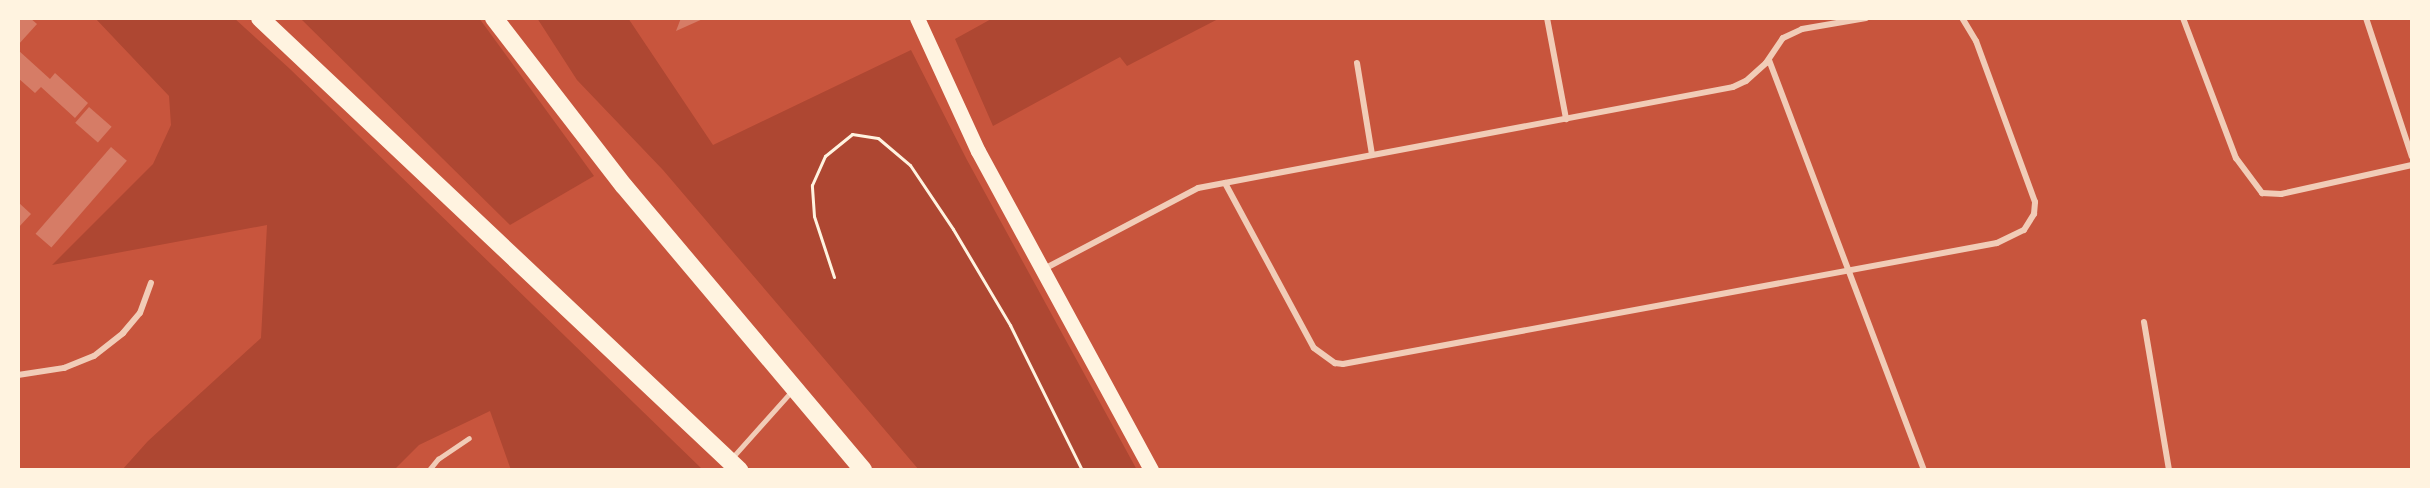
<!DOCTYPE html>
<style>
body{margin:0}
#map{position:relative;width:2430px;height:488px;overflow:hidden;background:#c8553d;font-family:"IBM Plex Sans",sans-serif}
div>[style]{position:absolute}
.green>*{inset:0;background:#ae4732}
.building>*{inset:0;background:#d67c66;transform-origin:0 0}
.path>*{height:3px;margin:-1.5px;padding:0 1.5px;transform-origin:1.5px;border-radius:1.5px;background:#fff3e0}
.service>*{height:4.5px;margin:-2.25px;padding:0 2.25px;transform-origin:2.25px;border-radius:2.25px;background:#f1ccb7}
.minor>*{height:6px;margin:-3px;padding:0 3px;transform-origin:3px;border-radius:3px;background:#f1ccb7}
.primary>*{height:15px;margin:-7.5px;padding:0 7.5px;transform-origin:7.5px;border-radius:7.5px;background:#fff3e0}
.motorway>*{height:18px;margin:-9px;padding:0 9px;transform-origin:9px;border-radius:9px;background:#fff3e0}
span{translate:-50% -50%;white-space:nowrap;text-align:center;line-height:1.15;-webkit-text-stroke:4.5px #fff3e0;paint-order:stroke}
.frame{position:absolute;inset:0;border:20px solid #fff3e0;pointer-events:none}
</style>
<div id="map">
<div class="green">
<div style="clip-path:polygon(95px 18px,234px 18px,290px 69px,703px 470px,511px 470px,490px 411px,419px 445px,394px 470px,122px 470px,148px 441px,261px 338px,267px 225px,52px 265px,153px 164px,171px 125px,169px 96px)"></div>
<div style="clip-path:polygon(300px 18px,479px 18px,594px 176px,510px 225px)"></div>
<div style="clip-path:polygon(537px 18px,628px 18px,713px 145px,911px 50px,967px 160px,1137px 470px,919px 470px,663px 170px,577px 80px)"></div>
<div style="clip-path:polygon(993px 18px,1220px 18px,1127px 66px,1120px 57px,993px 126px,955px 39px)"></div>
</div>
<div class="building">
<div style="clip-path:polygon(18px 18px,30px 18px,37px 24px,18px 45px)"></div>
<div style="clip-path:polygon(681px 18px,705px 18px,676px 31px)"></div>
<div style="clip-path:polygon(18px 50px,50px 79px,55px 73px,88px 103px,75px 118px,41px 87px,35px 93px,18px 78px)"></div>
<div style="left:89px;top:107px;width:30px;height:21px;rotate:41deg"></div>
<div style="left:111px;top:147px;width:21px;height:115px;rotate:41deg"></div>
<div style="clip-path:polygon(18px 202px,31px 214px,18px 228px)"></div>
</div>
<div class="path">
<div style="left:834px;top:277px;width:64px;rotate:-108.2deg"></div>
<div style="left:814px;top:216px;width:31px;rotate:-94deg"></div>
<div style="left:812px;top:185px;width:32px;rotate:-66deg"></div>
<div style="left:825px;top:156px;width:35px;rotate:-39deg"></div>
<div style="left:852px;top:134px;width:26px;rotate:9deg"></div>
<div style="left:878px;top:138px;width:42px;rotate:40.2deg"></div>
<div style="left:910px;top:165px;width:77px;rotate:56.1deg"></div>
<div style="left:953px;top:229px;width:112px;rotate:59.3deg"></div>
<div style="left:1010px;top:325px;width:162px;rotate:63.6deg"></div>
</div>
<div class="service">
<div style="left:732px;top:458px;width:90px;rotate:-48.2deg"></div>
<div style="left:429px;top:470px;width:14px;rotate:-51deg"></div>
<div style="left:438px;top:459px;width:37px;rotate:-34deg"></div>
</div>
<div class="minor">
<div style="left:1547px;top:18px;width:103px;rotate:79.3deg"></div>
<div style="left:2183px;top:18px;width:150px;rotate:69.3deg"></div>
<div style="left:2236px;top:158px;width:44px;rotate:53.4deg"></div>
<div style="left:2262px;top:193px;width:19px;rotate:3deg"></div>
<div style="left:2281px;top:194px;width:134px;rotate:-12.5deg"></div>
<div style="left:2366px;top:18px;width:146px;rotate:71.7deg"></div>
<div style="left:1769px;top:60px;width:438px;rotate:69.3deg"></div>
<div style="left:1357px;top:63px;width:93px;rotate:80.7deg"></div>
<div style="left:1225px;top:183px;width:187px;rotate:61.7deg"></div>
<div style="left:1314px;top:348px;width:26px;rotate:36deg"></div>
<div style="left:1335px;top:363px;width:8px;rotate:7deg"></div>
<div style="left:1343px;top:364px;width:665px;rotate:-10.48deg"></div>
<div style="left:1997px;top:243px;width:30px;rotate:-26deg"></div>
<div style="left:2024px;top:230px;width:19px;rotate:-58deg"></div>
<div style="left:2034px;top:214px;width:12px;rotate:-85deg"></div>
<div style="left:2035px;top:202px;width:171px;rotate:-110.1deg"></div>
<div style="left:1976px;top:41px;width:27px;rotate:-121deg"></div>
<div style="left:1042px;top:270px;width:176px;rotate:-27.7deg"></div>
<div style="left:1198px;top:188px;width:544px;rotate:-10.69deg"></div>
<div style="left:1733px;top:87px;width:14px;rotate:-25deg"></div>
<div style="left:1746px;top:81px;width:27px;rotate:-42deg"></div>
<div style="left:1766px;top:63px;width:30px;rotate:-56deg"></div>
<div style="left:1783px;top:38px;width:21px;rotate:-25deg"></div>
<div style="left:1802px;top:29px;width:65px;rotate:-9.8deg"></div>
<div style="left:2144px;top:322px;width:150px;rotate:80.4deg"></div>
<div style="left:18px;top:375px;width:47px;rotate:-8.7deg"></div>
<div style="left:64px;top:368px;width:32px;rotate:-22deg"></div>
<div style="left:94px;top:356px;width:37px;rotate:-38deg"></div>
<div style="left:123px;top:333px;width:26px;rotate:-50deg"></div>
<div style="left:140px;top:313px;width:32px;rotate:-70deg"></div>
</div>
<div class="primary">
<div style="left:917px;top:18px;width:146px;rotate:65.4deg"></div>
<div style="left:978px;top:151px;width:363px;rotate:61.5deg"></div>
</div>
<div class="motorway">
<div style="left:260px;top:18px;width:659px;rotate:43.34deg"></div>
<div style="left:494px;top:18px;width:212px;rotate:52.3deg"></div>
<div style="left:624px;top:186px;width:371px;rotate:49.9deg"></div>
</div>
<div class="frame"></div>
</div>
